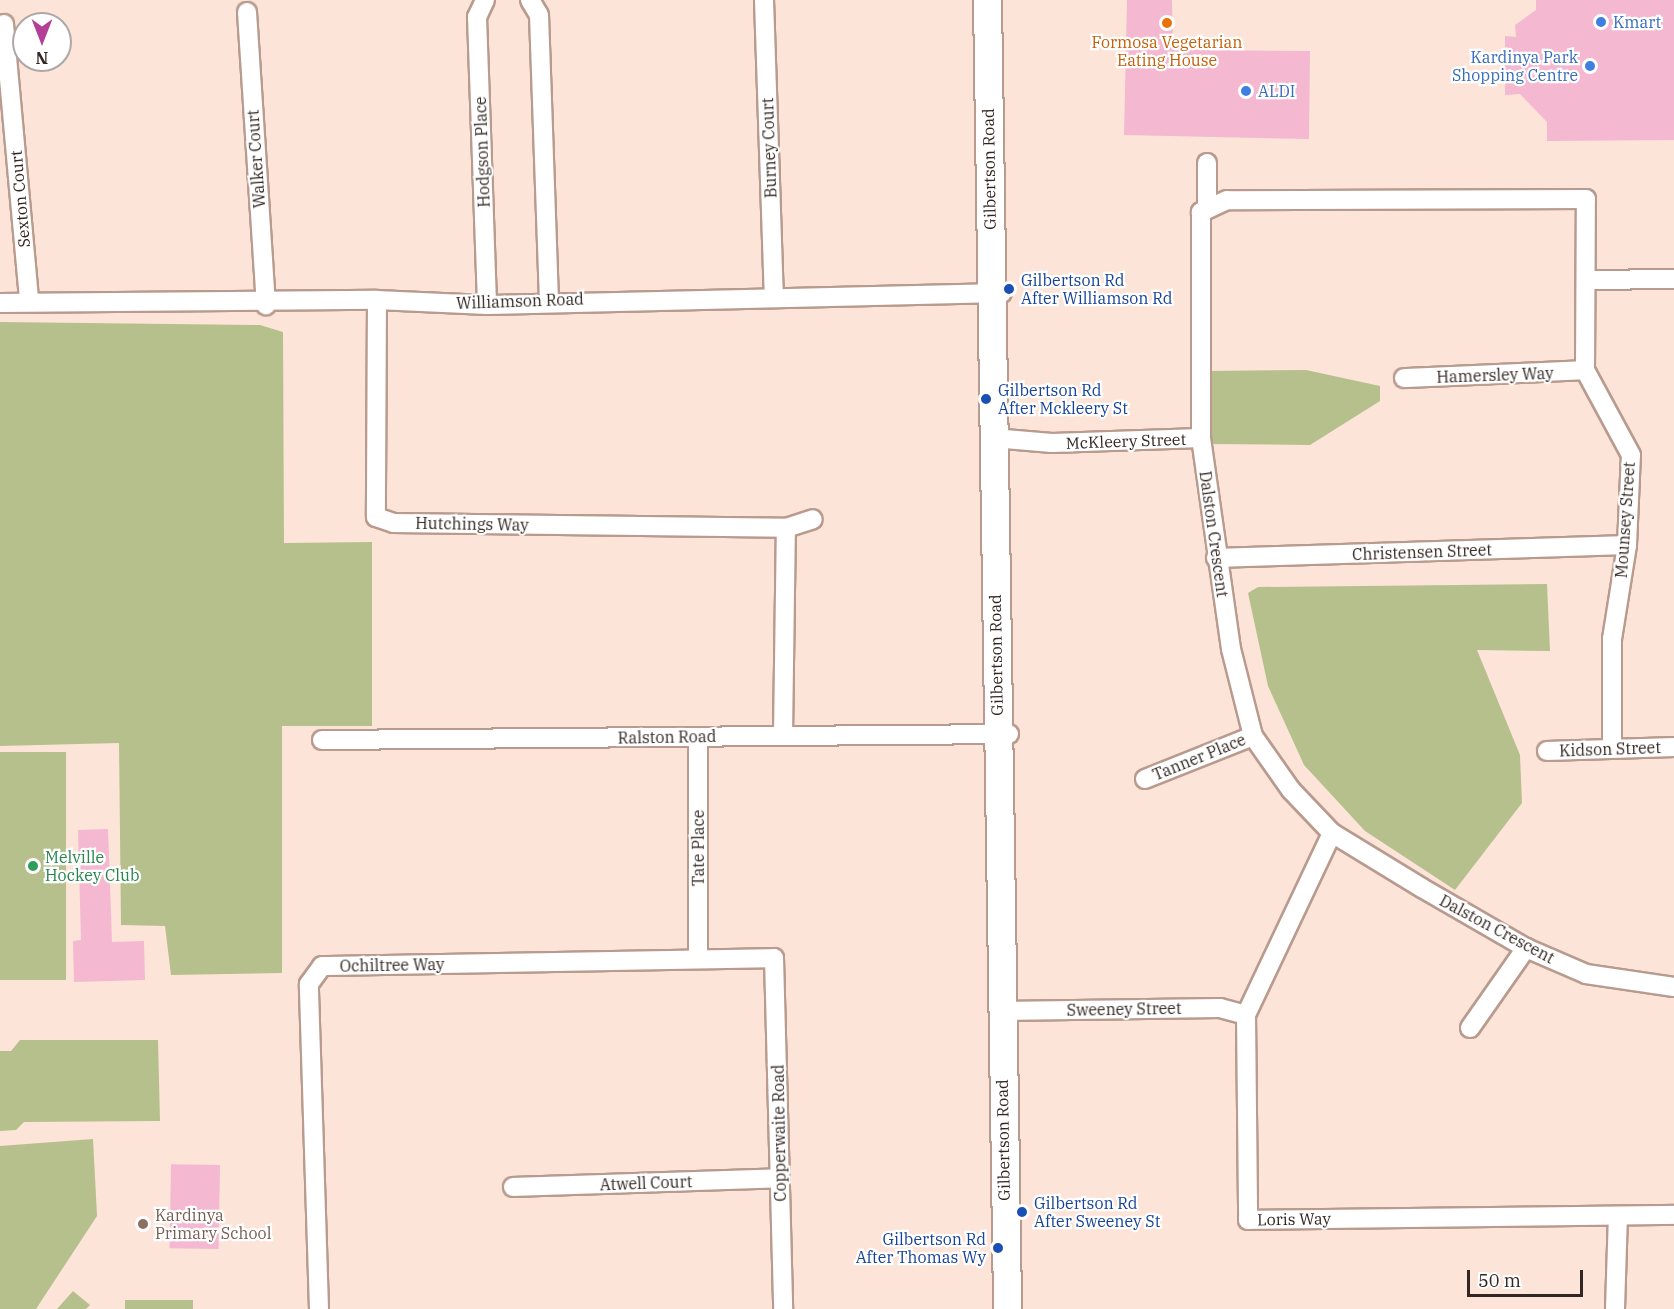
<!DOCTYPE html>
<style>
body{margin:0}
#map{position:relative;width:1674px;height:1309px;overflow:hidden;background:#fde4d9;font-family:"IBM Plex Serif",serif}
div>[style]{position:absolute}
.green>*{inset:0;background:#b6c08c;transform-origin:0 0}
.building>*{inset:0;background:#f4b8d1;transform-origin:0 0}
.roads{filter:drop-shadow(2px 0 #b89b8e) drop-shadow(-2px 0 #b89b8e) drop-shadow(0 2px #b89b8e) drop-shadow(0 -2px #b89b8e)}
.street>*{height:18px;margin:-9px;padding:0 9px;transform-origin:9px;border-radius:9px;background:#fff}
.secondary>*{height:27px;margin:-13.5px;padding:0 13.5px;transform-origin:13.5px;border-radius:13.5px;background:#fff}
.dots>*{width:16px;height:16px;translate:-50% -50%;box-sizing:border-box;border:3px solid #fff;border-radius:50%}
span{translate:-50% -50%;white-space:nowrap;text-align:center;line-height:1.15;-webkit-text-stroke:4.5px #fff;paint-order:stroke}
.shop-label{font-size:16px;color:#366cbe}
.left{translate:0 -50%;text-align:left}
.right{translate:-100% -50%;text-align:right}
.food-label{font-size:16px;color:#c56008}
.street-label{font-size:16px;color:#312621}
.transit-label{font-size:16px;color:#164399}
.leisure-label{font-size:16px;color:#27864d}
.education-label{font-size:16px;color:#785e54}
.north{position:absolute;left:12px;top:12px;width:60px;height:60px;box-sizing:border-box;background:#fff;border:2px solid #ada8a6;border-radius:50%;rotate:180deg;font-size:16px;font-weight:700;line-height:24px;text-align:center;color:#312621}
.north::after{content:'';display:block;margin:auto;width:21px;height:27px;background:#b43f97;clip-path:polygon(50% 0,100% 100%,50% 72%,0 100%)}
.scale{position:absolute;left:1467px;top:1270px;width:116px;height:27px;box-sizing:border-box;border:3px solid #312621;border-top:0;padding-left:8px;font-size:18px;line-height:21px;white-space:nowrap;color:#312621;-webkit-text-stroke:4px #fff;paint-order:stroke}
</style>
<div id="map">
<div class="green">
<div style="clip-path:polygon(0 322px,260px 325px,283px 332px,284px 543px,372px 542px,372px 726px,282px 726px,282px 973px,171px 975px,165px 926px,121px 925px,119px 743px,0 746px)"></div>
<div style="clip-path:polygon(1306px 370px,1380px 386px,1380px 401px,1310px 445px,1209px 444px,1208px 371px)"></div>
<div style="clip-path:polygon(1547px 584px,1550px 651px,1477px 650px,1520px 755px,1522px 803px,1455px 890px,1365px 831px,1304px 765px,1268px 686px,1248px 593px,1258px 587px)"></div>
<div style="left:0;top:752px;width:66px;height:228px"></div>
<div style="clip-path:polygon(20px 1040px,158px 1040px,160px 1121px,24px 1122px,16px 1130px,0 1131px,0 1051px,11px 1051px)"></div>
<div style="clip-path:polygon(93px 1139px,97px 1216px,36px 1309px,0 1309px,0 1146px)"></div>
<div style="clip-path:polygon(73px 1291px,90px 1305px,86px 1309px,57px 1309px)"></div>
<div style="left:193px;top:1300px;width:9px;height:68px;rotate:90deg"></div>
</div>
<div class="building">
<div style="clip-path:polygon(1127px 0,1172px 0,1173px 43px,1183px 50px,1310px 51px,1309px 139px,1124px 135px)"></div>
<div style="clip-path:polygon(1536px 0,1674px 0,1674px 140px,1547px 141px,1547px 122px,1520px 94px,1505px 95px,1505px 36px,1516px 37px,1515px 25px,1536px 10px)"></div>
<div style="clip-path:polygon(108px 829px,112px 942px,144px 941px,145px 980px,74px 982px,73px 941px,81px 940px,78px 830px)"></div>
<div style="left:220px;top:1165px;width:84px;height:49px;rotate:91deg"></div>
</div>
<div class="roads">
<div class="street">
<div style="left:485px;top:0;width:19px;rotate:115deg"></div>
<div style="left:477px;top:17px;width:288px;rotate:88deg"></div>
<div style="left:530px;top:0;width:17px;rotate:59deg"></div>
<div style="left:539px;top:15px;width:285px;rotate:88deg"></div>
<div style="left:764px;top:0;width:297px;rotate:88.1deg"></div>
<div style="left:247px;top:12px;width:294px;rotate:86.3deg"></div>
<div style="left:4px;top:24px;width:278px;rotate:84.8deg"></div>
<div style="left:1207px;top:163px;width:46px;rotate:90deg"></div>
<div style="left:1590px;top:280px;width:84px;rotate:-0.7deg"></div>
<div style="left:377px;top:300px;width:217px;rotate:90.3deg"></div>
<div style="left:376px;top:517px;width:18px;rotate:19deg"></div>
<div style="left:393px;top:523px;width:393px;rotate:0.7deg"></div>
<div style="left:786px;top:528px;width:28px;rotate:-18deg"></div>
<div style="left:0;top:303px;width:377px;rotate:-0.5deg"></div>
<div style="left:377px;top:300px;width:110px;rotate:2.6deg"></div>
<div style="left:487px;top:305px;width:515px;rotate:-1.33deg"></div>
<div style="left:1404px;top:378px;width:181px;rotate:-2.5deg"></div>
<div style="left:993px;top:438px;width:59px;rotate:4.8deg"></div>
<div style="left:1052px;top:443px;width:149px;rotate:-1.9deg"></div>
<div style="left:1216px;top:558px;width:411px;rotate:-1.8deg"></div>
<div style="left:783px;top:735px;width:207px;rotate:-89.2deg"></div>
<div style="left:698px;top:737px;width:221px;rotate:90deg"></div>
<div style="left:322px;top:740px;width:687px;rotate:-0.5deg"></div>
<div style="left:1612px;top:745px;width:106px;rotate:-90deg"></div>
<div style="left:1612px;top:639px;width:95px;rotate:-80.9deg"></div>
<div style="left:1627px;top:545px;width:90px;rotate:-87.5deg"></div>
<div style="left:1631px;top:455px;width:97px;rotate:-118.4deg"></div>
<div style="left:1585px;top:370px;width:171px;rotate:-89.7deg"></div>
<div style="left:1586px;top:199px;width:359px;rotate:179.8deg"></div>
<div style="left:1227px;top:200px;width:29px;rotate:155deg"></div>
<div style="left:1201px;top:212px;width:226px;rotate:90deg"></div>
<div style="left:1201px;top:438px;width:213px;rotate:81.9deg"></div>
<div style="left:1231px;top:649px;width:90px;rotate:75.8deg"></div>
<div style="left:1253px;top:736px;width:66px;rotate:54.9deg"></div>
<div style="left:1291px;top:790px;width:59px;rotate:46.4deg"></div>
<div style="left:1332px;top:833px;width:105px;rotate:31.4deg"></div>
<div style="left:1422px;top:888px;width:120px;rotate:30deg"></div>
<div style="left:1526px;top:948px;width:65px;rotate:23.4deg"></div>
<div style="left:1586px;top:974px;width:89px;rotate:8.4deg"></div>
<div style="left:1547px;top:751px;width:127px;rotate:-1.8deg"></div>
<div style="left:1145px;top:779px;width:116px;rotate:-21.7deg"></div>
<div style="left:1332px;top:833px;width:201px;rotate:115.3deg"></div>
<div style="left:1246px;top:1015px;width:205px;rotate:89.4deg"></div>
<div style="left:1248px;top:1220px;width:426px;rotate:-0.7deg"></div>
<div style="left:1000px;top:1011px;width:220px;rotate:-0.8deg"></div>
<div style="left:1220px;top:1008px;width:27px;rotate:15deg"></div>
<div style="left:1470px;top:1028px;width:98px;rotate:-55deg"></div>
<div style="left:513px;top:1187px;width:266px;rotate:-1.9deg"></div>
<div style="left:319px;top:1309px;width:325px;rotate:-91.8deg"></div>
<div style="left:309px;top:984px;width:22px;rotate:-54deg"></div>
<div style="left:322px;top:966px;width:452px;rotate:-1deg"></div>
<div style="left:774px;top:958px;width:351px;rotate:88.5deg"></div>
<div style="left:1615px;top:1309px;width:93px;rotate:-88.2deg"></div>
</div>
<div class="secondary">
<div style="left:987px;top:0;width:1309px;rotate:89.12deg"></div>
</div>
</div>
<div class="dots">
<div style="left:1601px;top:22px;background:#3f7fe0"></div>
<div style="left:1167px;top:23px;background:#e8710a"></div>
<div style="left:1590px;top:66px;background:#3f7fe0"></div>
<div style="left:1246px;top:91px;background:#3f7fe0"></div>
<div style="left:1009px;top:289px;background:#1a4fb4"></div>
<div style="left:986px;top:399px;background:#1a4fb4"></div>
<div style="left:33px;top:866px;background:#2e9e5b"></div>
<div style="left:1022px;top:1212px;background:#1a4fb4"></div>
<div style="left:143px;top:1224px;background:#8d6e63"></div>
<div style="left:998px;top:1248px;background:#1a4fb4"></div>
</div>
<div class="shop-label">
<span class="left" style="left:1613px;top:22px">Kmart</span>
<span class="right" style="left:1578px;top:66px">Kardinya Park<br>Shopping Centre</span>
<span class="left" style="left:1258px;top:91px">ALDI</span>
</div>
<div class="food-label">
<span style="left:1167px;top:51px">Formosa Vegetarian<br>Eating House</span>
</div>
<div class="street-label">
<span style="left:769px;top:148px;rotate:-92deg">Burney Court</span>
<span style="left:482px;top:152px;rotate:-92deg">Hodgson Place</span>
<span style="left:256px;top:159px;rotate:-94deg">Walker Court</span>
<span style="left:989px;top:169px;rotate:-91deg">Gilbertson Road</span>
<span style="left:20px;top:199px;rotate:-95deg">Sexton Court</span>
<span style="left:520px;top:301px;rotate:-2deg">Williamson Road</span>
<span style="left:1495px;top:375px;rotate:-2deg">Hamersley Way</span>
<span style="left:1126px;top:441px;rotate:-2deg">McKleery Street</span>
<span style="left:1625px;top:520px;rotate:-86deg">Mounsey Street</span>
<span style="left:472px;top:524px;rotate:1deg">Hutchings Way</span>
<span style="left:1214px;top:534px;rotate:82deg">Dalston Crescent</span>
<span style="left:1422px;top:552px;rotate:-2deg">Christensen Street</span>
<span style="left:996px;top:655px;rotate:-91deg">Gilbertson Road</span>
<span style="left:667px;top:737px;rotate:-1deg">Ralston Road</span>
<span style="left:1610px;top:749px;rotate:-2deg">Kidson Street</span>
<span style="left:1199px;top:757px;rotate:-22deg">Tanner Place</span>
<span style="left:698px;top:848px;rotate:-90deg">Tate Place</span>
<span style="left:1497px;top:929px;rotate:28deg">Dalston Crescent</span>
<span style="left:392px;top:965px;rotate:-1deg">Ochiltree Way</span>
<span style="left:1124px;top:1009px;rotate:-1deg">Sweeney Street</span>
<span style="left:779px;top:1133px;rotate:-91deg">Copperwaite Road</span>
<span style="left:1003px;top:1140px;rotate:-91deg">Gilbertson Road</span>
<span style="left:646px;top:1183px;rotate:-2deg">Atwell Court</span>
<span style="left:1294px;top:1219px;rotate:-1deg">Loris Way</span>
</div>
<div class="transit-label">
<span class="left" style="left:1021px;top:289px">Gilbertson Rd<br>After Williamson Rd</span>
<span class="left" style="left:998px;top:399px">Gilbertson Rd<br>After Mckleery St</span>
<span class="left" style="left:1034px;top:1212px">Gilbertson Rd<br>After Sweeney St</span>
<span class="right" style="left:986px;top:1248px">Gilbertson Rd<br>After Thomas Wy</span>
</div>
<div class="leisure-label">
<span class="left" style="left:45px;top:866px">Melville<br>Hockey Club</span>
</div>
<div class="education-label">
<span class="left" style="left:155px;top:1224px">Kardinya<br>Primary School</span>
</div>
<div class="north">N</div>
<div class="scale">50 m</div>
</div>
